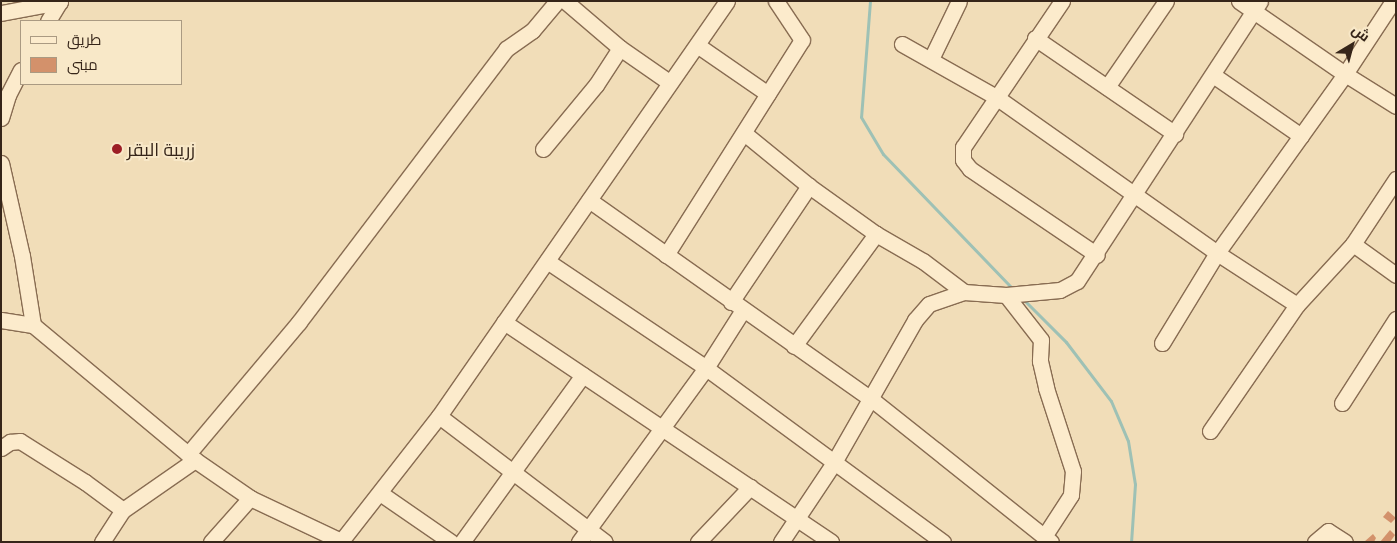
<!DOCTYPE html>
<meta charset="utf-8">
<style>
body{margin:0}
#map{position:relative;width:1397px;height:543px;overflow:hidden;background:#f1ddb8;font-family:"Playfair Display",Cairo,serif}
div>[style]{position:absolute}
.stream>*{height:3px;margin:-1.5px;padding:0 1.5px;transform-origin:1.5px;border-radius:1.5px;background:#9ec1b5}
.building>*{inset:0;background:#d3916b}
.roads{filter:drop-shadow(1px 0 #886c52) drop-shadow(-1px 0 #886c52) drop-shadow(0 1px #886c52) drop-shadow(0 -1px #886c52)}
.minor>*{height:15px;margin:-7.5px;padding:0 7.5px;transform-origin:7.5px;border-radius:7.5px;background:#fcebcc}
.dots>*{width:14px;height:14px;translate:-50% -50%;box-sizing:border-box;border:2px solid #f8e8c8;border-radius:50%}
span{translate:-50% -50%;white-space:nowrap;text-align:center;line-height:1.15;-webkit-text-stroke:4px #f8e8c8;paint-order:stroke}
.poi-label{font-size:18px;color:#362519}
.left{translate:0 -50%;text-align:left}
.frame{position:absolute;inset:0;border:2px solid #362519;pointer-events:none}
.legend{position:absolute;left:20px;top:20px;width:162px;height:65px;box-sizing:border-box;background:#f8e8c8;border:1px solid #aa9a82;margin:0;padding:6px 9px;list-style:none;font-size:15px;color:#362519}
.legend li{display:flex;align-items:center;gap:10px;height:25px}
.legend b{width:25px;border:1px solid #aa9a82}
.north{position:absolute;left:1327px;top:20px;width:50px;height:50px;-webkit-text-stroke:4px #f8e8c8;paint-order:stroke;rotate:37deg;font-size:14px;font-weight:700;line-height:20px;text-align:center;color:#362519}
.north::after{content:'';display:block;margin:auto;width:18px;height:22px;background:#362519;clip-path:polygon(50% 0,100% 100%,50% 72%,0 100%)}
</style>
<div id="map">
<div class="stream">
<div style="left:870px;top:1px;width:116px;rotate:94.4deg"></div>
<div style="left:861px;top:117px;width:43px;rotate:59.3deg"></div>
<div style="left:883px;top:154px;width:187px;rotate:46.1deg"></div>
<div style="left:1023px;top:299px;width:61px;rotate:45deg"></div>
<div style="left:1066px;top:342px;width:74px;rotate:52.7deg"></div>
<div style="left:1111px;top:401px;width:43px;rotate:67deg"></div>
<div style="left:1128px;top:441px;width:44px;rotate:80.8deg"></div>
<div style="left:1135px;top:484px;width:58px;rotate:93.9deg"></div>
</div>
<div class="building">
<div style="clip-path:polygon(1388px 511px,1396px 518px,1391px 523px,1383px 517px)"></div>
<div style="clip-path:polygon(1390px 530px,1395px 535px,1390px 542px,1380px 542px)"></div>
<div style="clip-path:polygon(1373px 534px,1376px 538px,1374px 542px,1364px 542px)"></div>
</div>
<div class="roads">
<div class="minor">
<div style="left:565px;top:1px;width:72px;rotate:40.5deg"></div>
<div style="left:620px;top:48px;width:60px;rotate:34.8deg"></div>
<div style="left:1062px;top:1px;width:176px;rotate:124.1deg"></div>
<div style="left:963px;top:147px;width:13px;rotate:90deg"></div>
<div style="left:963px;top:160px;width:11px;rotate:52deg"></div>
<div style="left:970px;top:169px;width:153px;rotate:34.1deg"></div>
<div style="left:1239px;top:1px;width:129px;rotate:34.6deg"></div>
<div style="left:1345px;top:74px;width:87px;rotate:-56.7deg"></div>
<div style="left:1px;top:13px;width:60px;rotate:-10.6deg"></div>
<div style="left:48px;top:21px;width:23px;rotate:-59deg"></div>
<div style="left:1035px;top:38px;width:170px;rotate:34.4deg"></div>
<div style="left:902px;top:44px;width:108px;rotate:29.4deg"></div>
<div style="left:996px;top:97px;width:271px;rotate:35.2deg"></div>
<div style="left:1217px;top:253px;width:95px;rotate:33deg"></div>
<div style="left:697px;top:45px;width:86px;rotate:34.6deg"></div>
<div style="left:931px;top:59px;width:64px;rotate:-64.2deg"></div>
<div style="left:1213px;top:75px;width:107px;rotate:34.7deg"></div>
<div style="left:1107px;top:87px;width:104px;rotate:-55.5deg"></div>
<div style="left:1px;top:118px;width:24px;rotate:-73deg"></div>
<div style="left:8px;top:95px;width:28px;rotate:-63deg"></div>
<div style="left:744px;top:133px;width:84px;rotate:39.2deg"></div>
<div style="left:809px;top:186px;width:82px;rotate:35.6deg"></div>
<div style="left:876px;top:234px;width:54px;rotate:29.9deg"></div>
<div style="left:923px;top:261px;width:51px;rotate:37.1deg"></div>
<div style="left:543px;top:149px;width:83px;rotate:-50.4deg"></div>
<div style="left:596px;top:85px;width:44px;rotate:-57deg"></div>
<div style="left:1px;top:163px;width:95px;rotate:77.3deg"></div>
<div style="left:22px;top:256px;width:70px;rotate:80.9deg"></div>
<div style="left:589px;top:200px;width:344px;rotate:35.2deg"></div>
<div style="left:870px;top:398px;width:231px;rotate:38.5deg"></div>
<div style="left:1353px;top:244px;width:53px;rotate:35.8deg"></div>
<div style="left:666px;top:255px;width:254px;rotate:-57.7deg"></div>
<div style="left:802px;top:40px;width:47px;rotate:-123.7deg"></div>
<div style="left:547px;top:261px;width:192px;rotate:33.9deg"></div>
<div style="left:706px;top:368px;width:294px;rotate:36.3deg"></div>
<div style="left:1006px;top:295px;width:57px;rotate:52.1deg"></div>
<div style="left:1041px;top:340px;width:21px;rotate:93deg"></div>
<div style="left:1040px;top:361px;width:28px;rotate:77deg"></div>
<div style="left:1046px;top:388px;width:87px;rotate:72deg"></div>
<div style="left:1073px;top:471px;width:24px;rotate:95deg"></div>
<div style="left:1071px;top:495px;width:48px;rotate:123deg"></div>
<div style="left:731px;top:302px;width:140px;rotate:-56.1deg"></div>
<div style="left:1px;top:320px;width:32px;rotate:9deg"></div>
<div style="left:33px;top:325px;width:211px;rotate:39.8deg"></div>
<div style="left:195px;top:460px;width:67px;rotate:34.6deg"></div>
<div style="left:250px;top:498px;width:103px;rotate:25.3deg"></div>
<div style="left:504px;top:322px;width:394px;rotate:33.9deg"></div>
<div style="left:1162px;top:343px;width:105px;rotate:-58.6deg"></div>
<div style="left:1217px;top:253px;width:220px;rotate:-54.4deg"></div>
<div style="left:1345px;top:74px;width:60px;rotate:32.1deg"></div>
<div style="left:794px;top:346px;width:139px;rotate:-53.8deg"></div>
<div style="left:1342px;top:403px;width:100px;rotate:-57.3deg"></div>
<div style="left:439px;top:416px;width:208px;rotate:37.2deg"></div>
<div style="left:1210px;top:431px;width:153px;rotate:-55.4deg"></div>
<div style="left:1297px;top:305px;width:83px;rotate:-47.4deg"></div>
<div style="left:1353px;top:244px;width:78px;rotate:-56.5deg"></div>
<div style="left:1px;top:448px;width:11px;rotate:-34deg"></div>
<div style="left:10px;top:442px;width:10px;rotate:-6deg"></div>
<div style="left:20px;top:441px;width:77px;rotate:32.2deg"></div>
<div style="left:85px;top:482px;width:47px;rotate:36.4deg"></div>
<div style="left:188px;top:454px;width:172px;rotate:-49.9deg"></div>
<div style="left:299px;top:322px;width:343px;rotate:-52.8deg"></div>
<div style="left:506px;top:49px;width:32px;rotate:-35deg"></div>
<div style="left:532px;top:31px;width:39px;rotate:-50deg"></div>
<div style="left:380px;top:493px;width:86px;rotate:34.6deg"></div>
<div style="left:342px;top:540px;width:157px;rotate:-52deg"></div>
<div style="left:439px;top:416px;width:505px;rotate:-55.24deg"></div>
<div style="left:102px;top:542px;width:38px;rotate:-57deg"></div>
<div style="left:123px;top:510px;width:88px;rotate:-34.8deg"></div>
<div style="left:211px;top:542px;width:59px;rotate:-48.4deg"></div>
<div style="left:462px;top:542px;width:206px;rotate:-54.1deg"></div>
<div style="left:579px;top:542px;width:215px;rotate:-53.9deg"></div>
<div style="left:706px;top:368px;width:69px;rotate:-57.5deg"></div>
<div style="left:698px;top:542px;width:76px;rotate:-46.6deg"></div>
<div style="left:781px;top:542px;width:94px;rotate:-56.3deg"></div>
<div style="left:833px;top:464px;width:166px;rotate:-60.3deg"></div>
<div style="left:915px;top:320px;width:21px;rotate:-49deg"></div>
<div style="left:929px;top:304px;width:37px;rotate:-19deg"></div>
<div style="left:964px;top:292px;width:42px;rotate:4.1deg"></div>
<div style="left:1006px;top:295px;width:54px;rotate:-5.3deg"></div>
<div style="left:1060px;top:290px;width:19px;rotate:-28deg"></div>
<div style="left:1077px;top:281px;width:334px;rotate:-56.8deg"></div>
<div style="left:1315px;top:542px;width:17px;rotate:-40deg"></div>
<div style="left:1328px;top:531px;width:20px;rotate:33deg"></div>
</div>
</div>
<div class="dots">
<div style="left:117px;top:149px;background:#9c1e25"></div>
</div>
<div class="poi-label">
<span class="left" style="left:127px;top:149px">زريبة البقر</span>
</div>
<div class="frame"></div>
<ul class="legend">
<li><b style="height:6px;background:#fcebcc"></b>طريق</li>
<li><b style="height:14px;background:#d3916b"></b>مبنى</li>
</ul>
<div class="north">ش</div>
</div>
